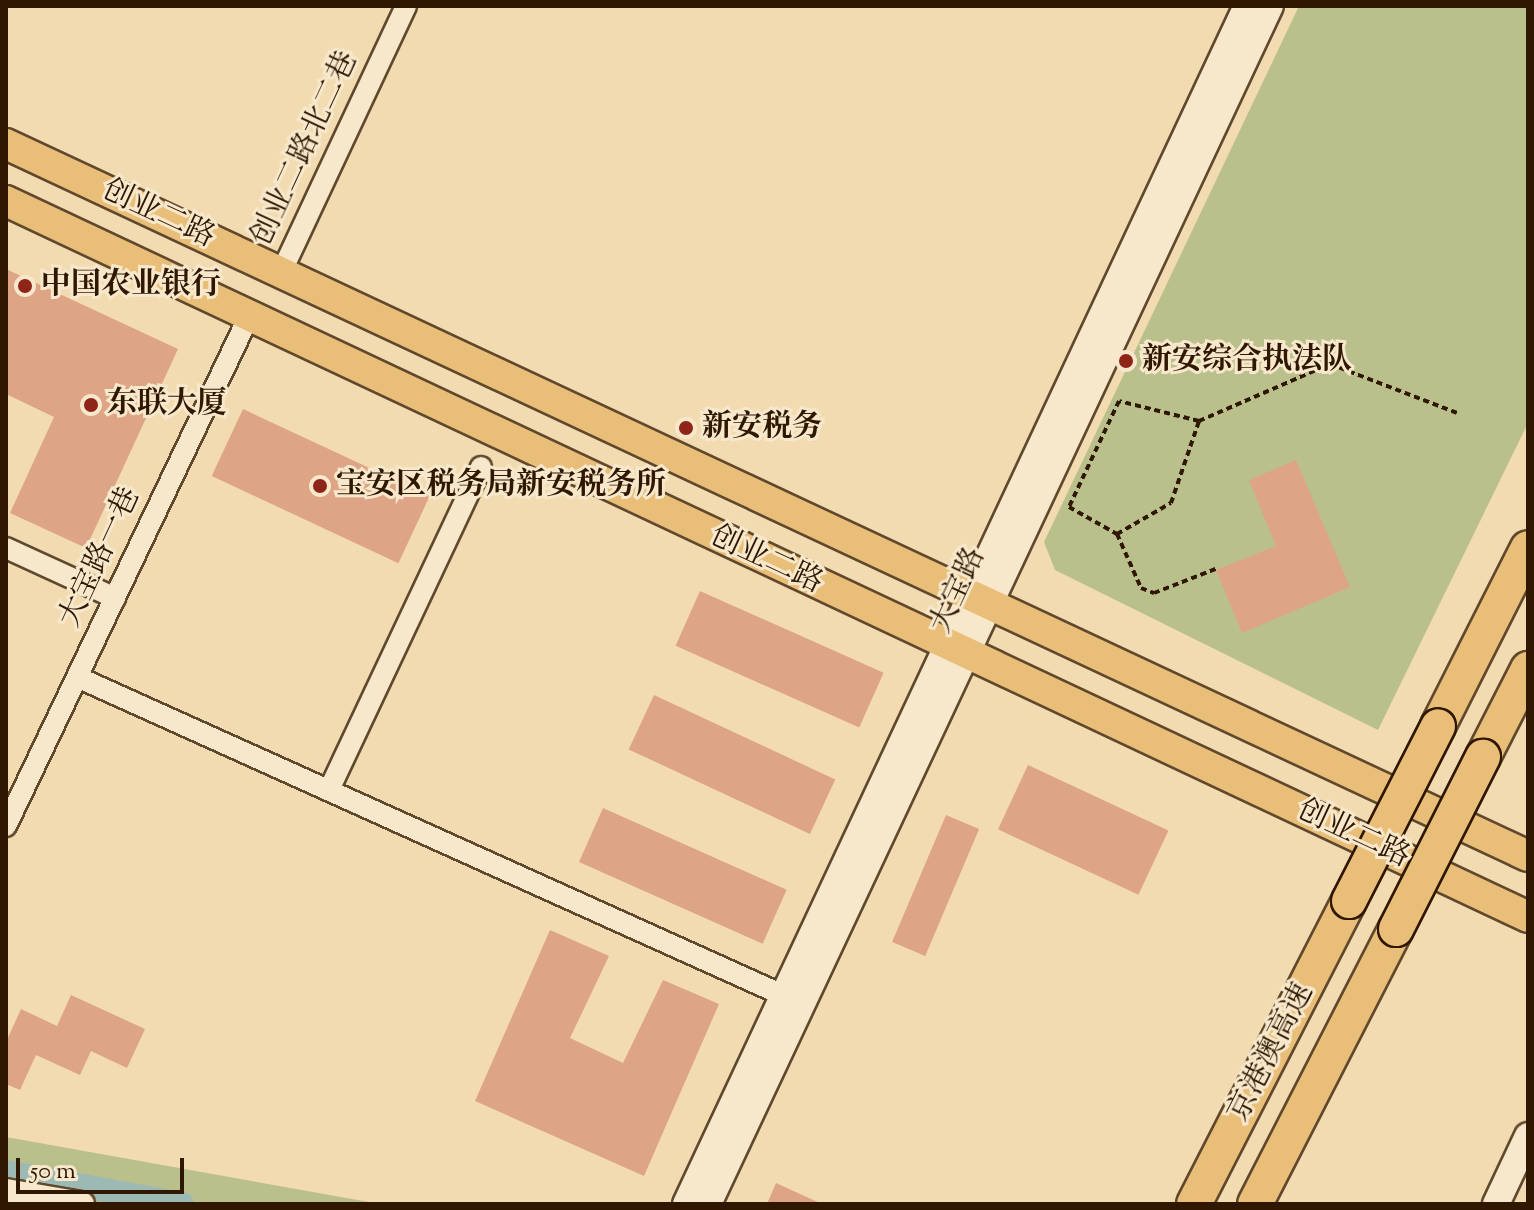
<!DOCTYPE html>
<meta charset="utf-8">
<style>
body{margin:0}
#map{position:relative;width:1534px;height:1210px;overflow:hidden;background:#f2dbb1;font-family:"Sorts Mill Goudy","Noto Serif SC",serif}
div>[style]{position:absolute}
.green>*{inset:0;background:#bac08c}
.canal>*{height:24px;margin:-12px;padding:0 12px;transform-origin:12px;border-radius:12px;background:#9cb9b3}
.building>*{inset:0;background:#dea486;transform-origin:0 0}
.path>*{height:4px;margin-top:-2px;transform-origin:0;background:repeating-linear-gradient(90deg,#2f1701 0 6px,transparent 0 10px)}
.roads{filter:drop-shadow(2px 0 #60482d) drop-shadow(-2px 0 #60482d) drop-shadow(0 2px #60482d) drop-shadow(0 -2px #60482d)}
.minor>*{height:20px;margin:-10px;padding:0 10px;transform-origin:10px;border-radius:10px;background:#f7e8cc}
.tertiary>*{height:24px;margin:-12px;padding:0 12px;transform-origin:12px;border-radius:12px;background:#f7e8cc}
.secondary>*{height:26px;margin:-13px;padding:0 13px;transform-origin:13px;border-radius:13px;background:#f7e8cc}
.primary>*{height:30px;margin:-15px;padding:0 15px;transform-origin:15px;border-radius:15px;background:#e9be78}
.motorway>*{height:34px;margin:-17px;padding:0 17px;transform-origin:17px;border-radius:17px;background:#e9be78}
.bridges{filter:drop-shadow(2px 0 #2f1701) drop-shadow(-2px 0 #2f1701) drop-shadow(0 2px #2f1701) drop-shadow(0 -2px #2f1701)}
.motorway-bridge>*{height:34px;margin:-17px;padding:0 17px;transform-origin:17px;border-radius:17px;background:#e9be78}
.dots>*{width:22px;height:22px;translate:-50% -50%;box-sizing:border-box;border:4px solid #f7e8cc;border-radius:50%}
span{translate:-50% -50%;white-space:nowrap;text-align:center;line-height:1.15;-webkit-text-stroke:6px #f7e8cc;paint-order:stroke}
.street-label{font-size:30px;color:#2f1701}
.poi-label{font-size:30px;color:#2f1701;font-weight:700}
.left{translate:0 -50%;text-align:left}
.frame{position:absolute;inset:0;border:8px solid #2f1701;pointer-events:none}
.scale{position:absolute;left:16px;top:1158px;width:168px;height:36px;box-sizing:border-box;border:4px solid #2f1701;border-top:0;padding-left:10px;font-size:24px;line-height:28px;white-space:nowrap;color:#2f1701;-webkit-text-stroke:6px #f7e8cc;paint-order:stroke}
</style>
<div id="map">
<div class="green">
<div style="clip-path:polygon(1299px 6px,1528px 6px,1528px 423px,1378px 730px,1055px 570px,1044px 542px)"></div>
<div style="clip-path:polygon(6px 1137px,380px 1204px,44px 1204px,6px 1198px)"></div>
</div>
<div class="canal">
<div style="left:6px;top:1172px;width:179px;rotate:10.3deg"></div>
</div>
<div class="building">
<div style="clip-path:polygon(6px 269px,178px 349px,86px 548px,10px 513px,54px 417px,6px 394px)"></div>
<div style="left:243px;top:409px;width:206px;height:74px;rotate:25deg"></div>
<div style="clip-path:polygon(1296px 460px,1350px 587px,1242px 633px,1216px 570px,1276px 546px,1249px 480px)"></div>
<div style="left:700px;top:591px;width:201px;height:60px;rotate:24deg"></div>
<div style="left:654px;top:695px;width:200px;height:60px;rotate:25deg"></div>
<div style="left:1028px;top:765px;width:155px;height:71px;rotate:25deg"></div>
<div style="left:603px;top:808px;width:201px;height:59px;rotate:24deg"></div>
<div style="left:946px;top:815px;width:36px;height:138px;rotate:23deg"></div>
<div style="clip-path:polygon(550px 930px,609px 956px,570px 1038px,623px 1063px,663px 980px,719px 1004px,644px 1176px,475px 1101px)"></div>
<div style="clip-path:polygon(71px 995px,145px 1029px,127px 1068px,91px 1051px,80px 1075px,36px 1055px,20px 1090px,6px 1084px,6px 1042px,21px 1009px,57px 1026px)"></div>
<div style="clip-path:polygon(776px 1183px,822px 1204px,767px 1204px)"></div>
</div>
<div class="path">
<div style="left:1199px;top:421px;width:82px;rotate:-166deg"></div>
<div style="left:1119px;top:401px;width:117px;rotate:115.3deg"></div>
<div style="left:1069px;top:507px;width:55px;rotate:29.4deg"></div>
<div style="left:1117px;top:534px;width:62px;rotate:-29.9deg"></div>
<div style="left:1171px;top:503px;width:87px;rotate:-71.1deg"></div>
<div style="left:1199px;top:421px;width:143px;rotate:-23.5deg"></div>
<div style="left:1330px;top:364px;width:136px;rotate:21.1deg"></div>
<div style="left:1117px;top:534px;width:59px;rotate:66deg"></div>
<div style="left:1141px;top:588px;width:14px;rotate:21deg"></div>
<div style="left:1154px;top:593px;width:69px;rotate:-21.3deg"></div>
</div>
<div class="roads">
<div class="minor">
<div style="left:281px;top:273px;width:295px;rotate:-64.9deg"></div>
<div style="left:6px;top:548px;width:120px;rotate:24.6deg"></div>
<div style="left:77px;top:677px;width:789px;rotate:24.26deg"></div>
<div style="left:329px;top:790px;width:357px;rotate:-64.8deg"></div>
<div style="left:6px;top:826px;width:565px;rotate:-64.52deg"></div>
</div>
<div class="tertiary">
<div style="left:6px;top:1191px;width:77px;rotate:9.7deg"></div>
</div>
<div class="secondary">
<div style="left:686px;top:1204px;width:1323px;rotate:-64.91deg"></div>
<div style="left:708px;top:1204px;width:1323px;rotate:-64.87deg"></div>
<div style="left:1496px;top:1204px;width:75px;rotate:-64.8deg"></div>
</div>
<div class="primary">
<div style="left:6px;top:144px;width:1680px;rotate:25.07deg"></div>
<div style="left:6px;top:201px;width:1682px;rotate:25.19deg"></div>
</div>
<div class="motorway">
<div style="left:1438px;top:726px;width:199px;rotate:-63.2deg"></div>
<div style="left:1483px;top:757px;width:99px;rotate:-62.9deg"></div>
<div style="left:1194px;top:1204px;width:340px;rotate:-62.9deg"></div>
<div style="left:1255px;top:1204px;width:309px;rotate:-62.9deg"></div>
</div>
</div>
<div class="bridges">
<div class="motorway-bridge">
<div style="left:1349px;top:901px;width:196px;rotate:-63deg"></div>
<div style="left:1396px;top:929px;width:193px;rotate:-63.2deg"></div>
</div>
</div>
<div class="dots">
<div style="left:25px;top:286px;background:#8f2418"></div>
<div style="left:1126px;top:361px;background:#8f2418"></div>
<div style="left:91px;top:405px;background:#8f2418"></div>
<div style="left:686px;top:428px;background:#8f2418"></div>
<div style="left:320px;top:486px;background:#8f2418"></div>
</div>
<div class="street-label">
<span style="left:306px;top:149px;rotate:-65deg">创业二路北二巷</span>
<span style="left:158px;top:215px;rotate:25deg">创业二路</span>
<span style="left:101px;top:558px;rotate:-65deg">大宝路一巷</span>
<span style="left:766px;top:561px;rotate:25deg">创业二路</span>
<span style="left:959px;top:591px;rotate:-65deg">大宝路</span>
<span style="left:1353px;top:835px;rotate:25deg">创业二路</span>
<span style="left:1272px;top:1053px;rotate:-63deg">京港澳高速</span>
</div>
<div class="poi-label">
<span class="left" style="left:41px;top:286px">中国农业银行</span>
<span class="left" style="left:1142px;top:361px">新安综合执法队</span>
<span class="left" style="left:107px;top:405px">东联大厦</span>
<span class="left" style="left:702px;top:428px">新安税务</span>
<span class="left" style="left:336px;top:486px">宝安区税务局新安税务所</span>
</div>
<div class="frame"></div>
<div class="scale">50 m</div>
</div>
